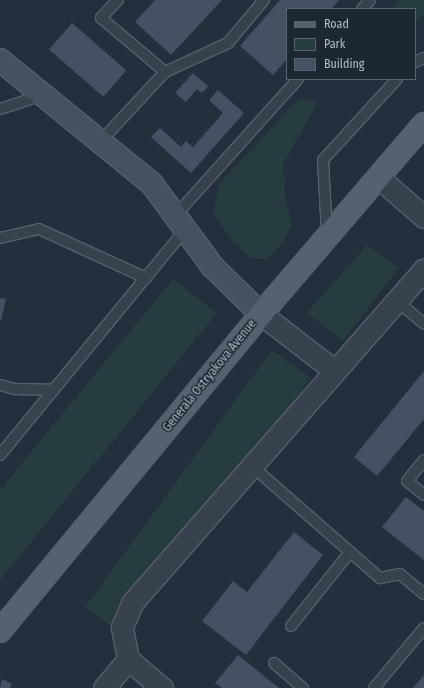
<!DOCTYPE html>
<style>
body{margin:0}
#map{position:relative;width:424px;height:688px;overflow:hidden;background:#242f3e;font-family:"Fira Sans Condensed",sans-serif}
div>[style]{position:absolute}
.green>*{inset:0;background:#263c3f;transform-origin:0 0}
.building>*{inset:0;background:#455162;transform-origin:0 0}
.roads{filter:drop-shadow(1px 0 #565f6c) drop-shadow(-1px 0 #565f6c) drop-shadow(0 1px #565f6c) drop-shadow(0 -1px #565f6c)}
.service>*{height:10px;margin:-5px;padding:0 5px;transform-origin:5px;border-radius:5px;background:#38414e}
.minor>*{height:21px;margin:-10.5px;padding:0 10.5px;transform-origin:10.5px;border-radius:10.5px;background:#38414e}
.secondary>*{height:22px;margin:-11px;padding:0 11px;transform-origin:11px;border-radius:11px;background:#465061}
.primary>*{height:22px;margin:-11px;padding:0 11px;transform-origin:11px;border-radius:11px;background:#56606e}
span{translate:-50% -50%;white-space:nowrap;text-align:center;line-height:1.15;-webkit-text-stroke:3px #1d2633;paint-order:stroke}
.street-label{font-size:12px;color:#b4bcc9}
.legend{position:absolute;left:286px;top:8px;width:130px;height:72px;box-sizing:border-box;background:#1d2633;border:1px solid #59626f;margin:0;padding:5px 7px;list-style:none;font-size:12px;color:#b4bcc9}
.legend li{display:flex;align-items:center;gap:8px;height:20px}
.legend b{width:20px;border:1px solid #59626f}
</style>
<div id="map">
<div class="green">
<div style="clip-path:polygon(400px 0,424px 0,424px 15px,415px 22px,415px 9px,392px 9px)"></div>
<div style="clip-path:polygon(299px 99px,318px 102px,283px 164px,286px 202px,292px 223px,284px 241px,267px 259px,251px 258px,231px 239px,214px 215px,219px 184px)"></div>
<div style="clip-path:polygon(367px 245px,399px 268px,343px 341px,307px 313px)"></div>
<div style="clip-path:polygon(173px 279px,217px 313px,0 580px,0 490px)"></div>
<div style="left:272px;top:350px;width:48px;height:318px;rotate:36deg"></div>
</div>
<div class="building">
<div style="clip-path:polygon(155px 0,222px 0,171px 55px,135px 22px)"></div>
<div style="clip-path:polygon(280px 0,339px 0,331px 9px,287px 9px,287px 59px,273px 75px,240px 46px)"></div>
<div style="left:72px;top:23px;width:72px;height:35px;rotate:41deg"></div>
<div style="clip-path:polygon(193px 73px,208px 86px,202px 93px,197px 89px,186px 102px,175px 93px)"></div>
<div style="clip-path:polygon(218px 90px,244px 113px,191px 173px,151px 137px,160px 128px,181px 147px,186px 141px,193px 147px,223px 113px,209px 100px)"></div>
<div style="clip-path:polygon(0 298px,6px 299px,1px 320px,0 320px)"></div>
<div style="clip-path:polygon(424px 371px,424px 419px,377px 476px,354px 457px)"></div>
<div style="clip-path:polygon(406px 497px,424px 511px,424px 560px,382px 527px)"></div>
<div style="clip-path:polygon(294px 532px,323px 555px,246px 655px,202px 621px,233px 581px,247px 592px)"></div>
<div style="clip-path:polygon(238px 655px,279px 688px,222px 688px,215px 683px)"></div>
<div style="clip-path:polygon(424px 675px,424px 688px,413px 688px)"></div>
<div style="clip-path:polygon(2px 679px,12px 684px,10px 688px,0 688px)"></div>
</div>
<div class="roads">
<div class="service">
<div style="left:362px;top:9px;width:12px;rotate:-48deg"></div>
<div style="left:415px;top:62px;width:10px;rotate:-24deg"></div>
<div style="left:165px;top:72px;width:69px;rotate:-24.7deg"></div>
<div style="left:228px;top:43px;width:56px;rotate:-50.1deg"></div>
<div style="left:0;top:109px;width:45px;rotate:-18deg"></div>
<div style="left:100px;top:142px;width:96px;rotate:-47.1deg"></div>
<div style="left:165px;top:72px;width:84px;rotate:-139.8deg"></div>
<div style="left:101px;top:18px;width:25px;rotate:-47deg"></div>
<div style="left:175px;top:216px;width:184px;rotate:-48.1deg"></div>
<div style="left:327px;top:234px;width:74px;rotate:-93.1deg"></div>
<div style="left:323px;top:160px;width:110px;rotate:-47.6deg"></div>
<div style="left:0;top:238px;width:40px;rotate:-13deg"></div>
<div style="left:39px;top:229px;width:118px;rotate:24.6deg"></div>
<div style="left:397px;top:301px;width:35px;rotate:40deg"></div>
<div style="left:0;top:385px;width:16px;rotate:15deg"></div>
<div style="left:15px;top:389px;width:39px;rotate:1deg"></div>
<div style="left:0;top:455px;width:290px;rotate:-50.6deg"></div>
<div style="left:424px;top:460px;width:27px;rotate:129deg"></div>
<div style="left:407px;top:481px;width:22px;rotate:39deg"></div>
<div style="left:253px;top:467px;width:169px;rotate:41.2deg"></div>
<div style="left:380px;top:578px;width:20px;rotate:-11deg"></div>
<div style="left:400px;top:574px;width:31px;rotate:40deg"></div>
<div style="left:291px;top:626px;width:95px;rotate:-51.4deg"></div>
<div style="left:274px;top:663px;width:38px;rotate:41deg"></div>
<div style="left:374px;top:688px;width:78px;rotate:-50.2deg"></div>
</div>
<div class="minor">
<div style="left:379px;top:178px;width:60px;rotate:40.9deg"></div>
<div style="left:261px;top:314px;width:93px;rotate:37.6deg"></div>
<div style="left:128px;top:659px;width:45px;rotate:40.5deg"></div>
<div style="left:104px;top:688px;width:38px;rotate:-50deg"></div>
<div style="left:128px;top:659px;width:33px;rotate:-101deg"></div>
<div style="left:122px;top:627px;width:26px;rotate:-67deg"></div>
<div style="left:132px;top:603px;width:443px;rotate:-48.8deg"></div>
</div>
<div class="secondary">
<div style="left:0;top:60px;width:196px;rotate:39.2deg"></div>
<div style="left:152px;top:184px;width:102px;rotate:53.8deg"></div>
<div style="left:212px;top:266px;width:69px;rotate:44.4deg"></div>
</div>
<div class="primary">
<div style="left:0;top:631px;width:411px;rotate:-50.5deg"></div>
<div style="left:261px;top:314px;width:250px;rotate:-49.4deg"></div>
</div>
</div>
<div class="street-label">
<span style="left:210px;top:376px;rotate:-51deg">Generala Ostryakova Avenue</span>
</div>
<ul class="legend">
<li><b style="height:5px;background:#56606e"></b>Road</li>
<li><b style="height:11px;background:#263c3f"></b>Park</li>
<li><b style="height:11px;background:#455162"></b>Building</li>
</ul>
</div>
